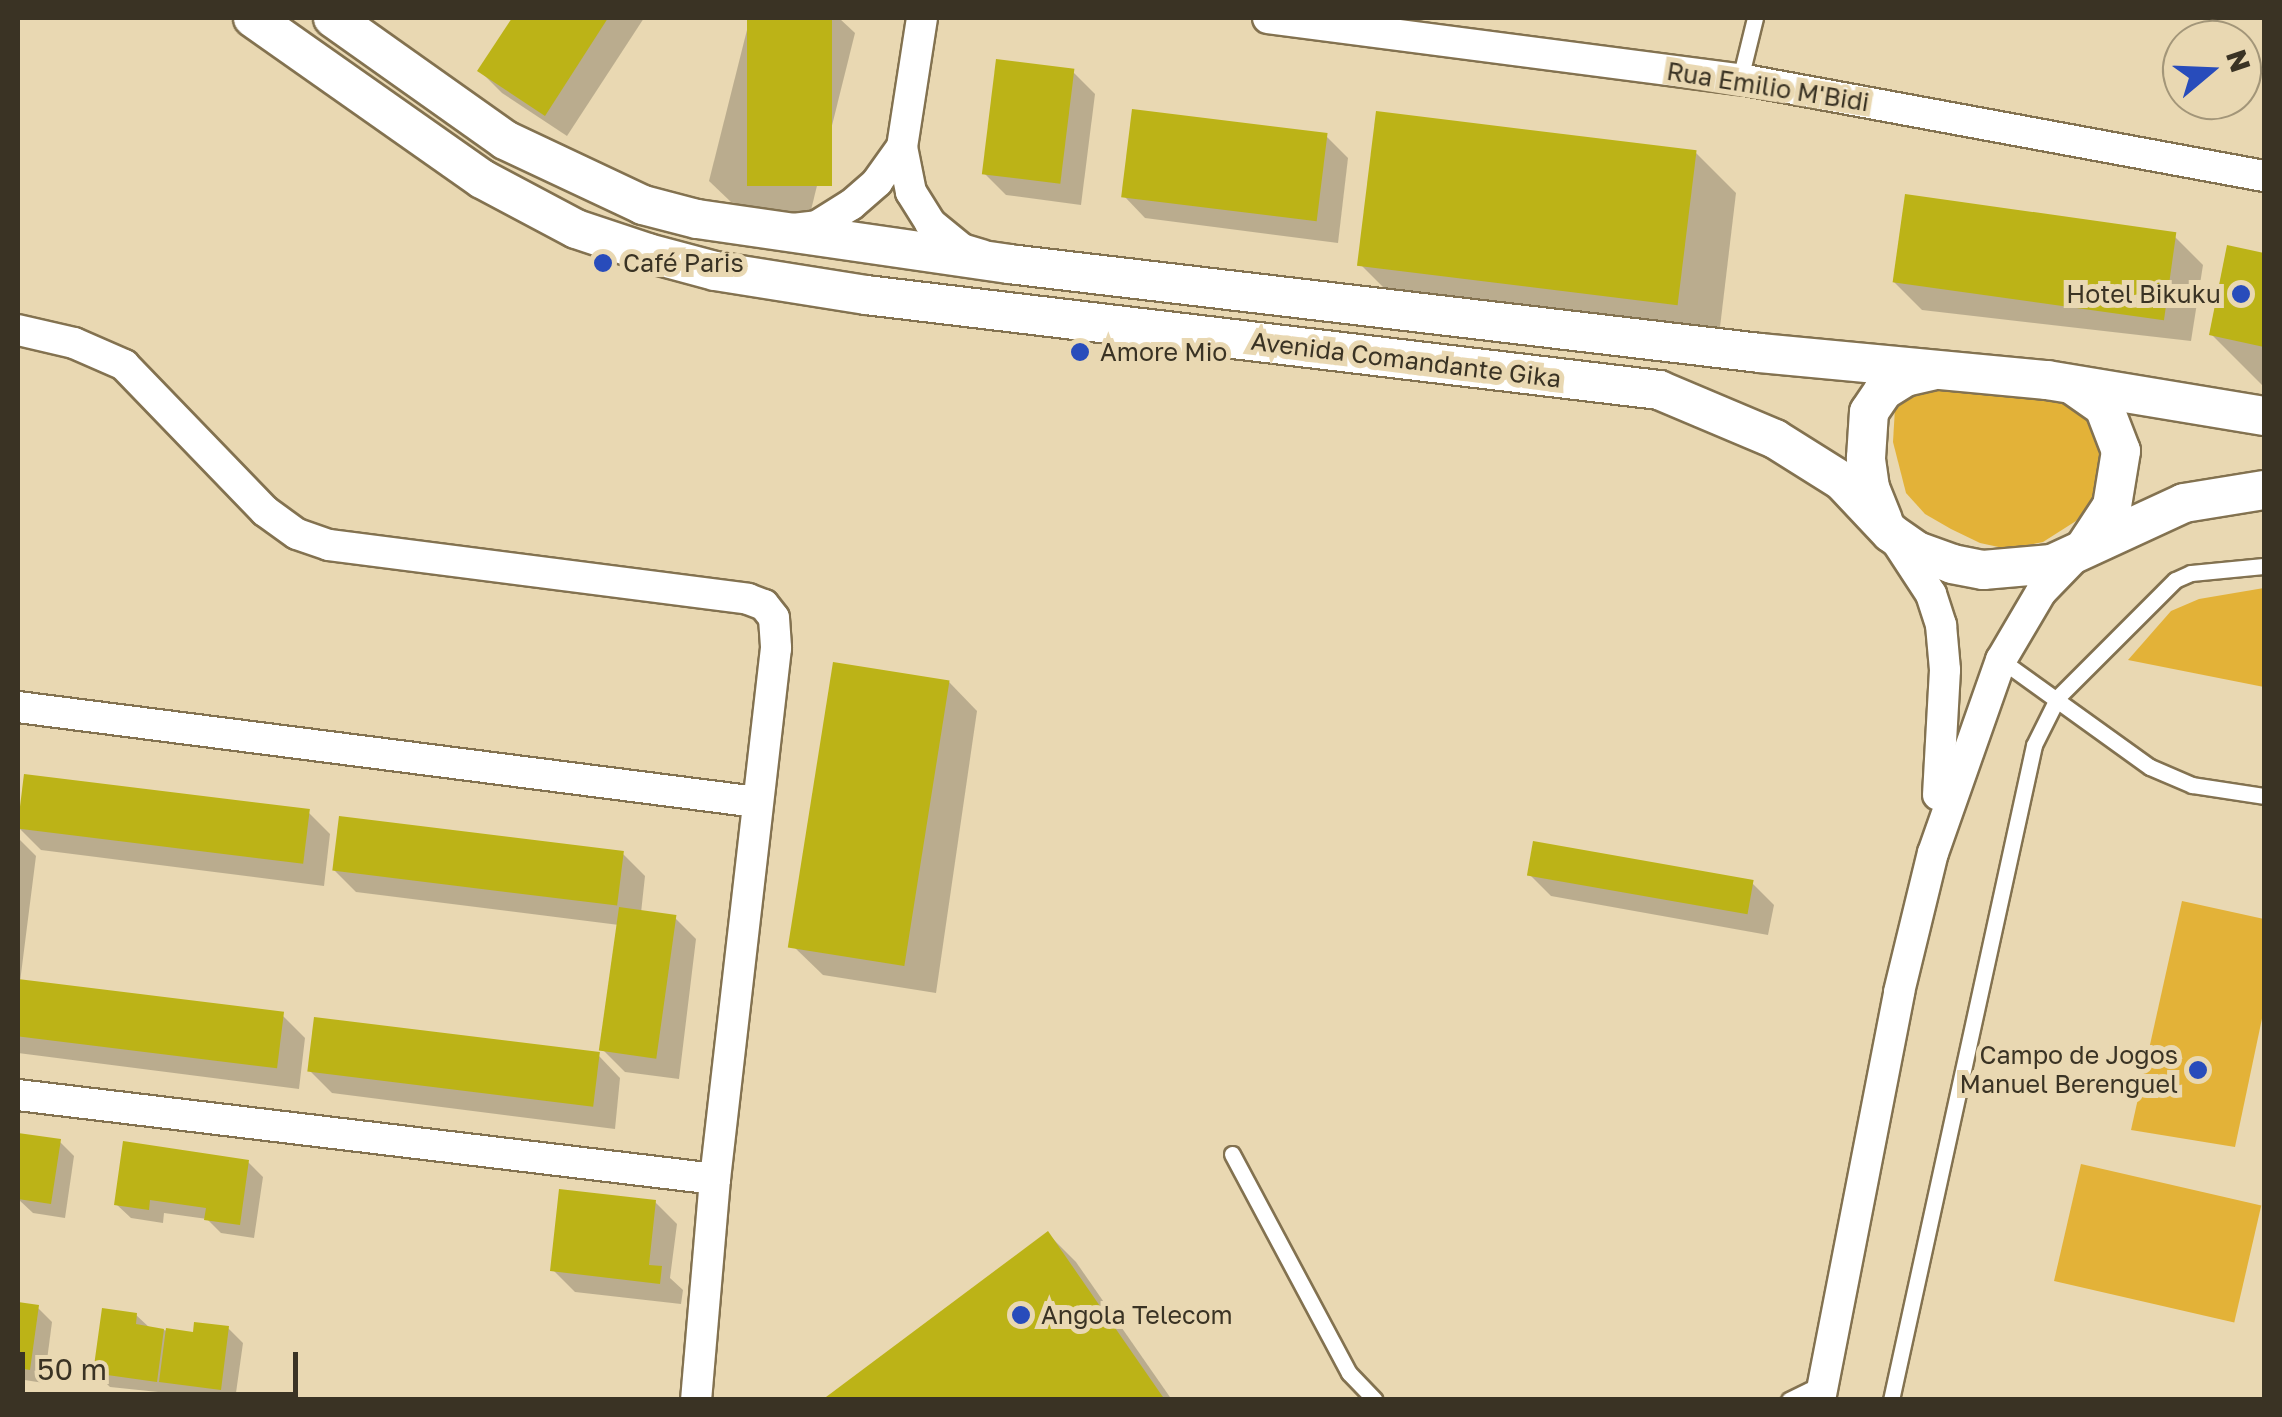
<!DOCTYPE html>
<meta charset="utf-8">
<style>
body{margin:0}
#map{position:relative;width:2282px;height:1417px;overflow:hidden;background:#e9d8b2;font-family:"Golos Text",sans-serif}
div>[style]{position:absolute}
.green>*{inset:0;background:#e3b238;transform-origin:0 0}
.shadow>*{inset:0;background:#0003}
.building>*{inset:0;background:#bcb317;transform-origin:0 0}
.roads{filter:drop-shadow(2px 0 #837250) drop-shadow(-2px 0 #837250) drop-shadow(0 2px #837250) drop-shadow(0 -2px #837250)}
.service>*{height:15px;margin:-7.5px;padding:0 7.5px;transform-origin:7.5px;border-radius:7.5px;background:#fff}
.minor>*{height:30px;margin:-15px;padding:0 15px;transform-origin:15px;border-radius:15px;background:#fff}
.tertiary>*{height:38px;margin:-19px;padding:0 19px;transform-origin:19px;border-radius:19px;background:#fff}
.dots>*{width:28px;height:28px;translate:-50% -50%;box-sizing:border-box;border:5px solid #e9d8b2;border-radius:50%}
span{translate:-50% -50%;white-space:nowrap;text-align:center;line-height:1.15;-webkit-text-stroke:10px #e9d8b2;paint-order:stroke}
.street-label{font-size:25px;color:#3a3324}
.poi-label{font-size:25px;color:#3a3324}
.left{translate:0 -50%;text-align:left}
.right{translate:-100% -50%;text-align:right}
.frame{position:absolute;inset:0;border:20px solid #3a3324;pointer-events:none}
.north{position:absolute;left:2162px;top:20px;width:100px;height:100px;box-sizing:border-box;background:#e9d8b2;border:2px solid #a39679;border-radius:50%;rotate:71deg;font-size:28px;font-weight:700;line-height:40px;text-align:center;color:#3a3324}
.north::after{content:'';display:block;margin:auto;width:35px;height:45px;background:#284cbb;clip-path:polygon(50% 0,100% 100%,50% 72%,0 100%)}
.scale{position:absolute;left:20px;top:1352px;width:278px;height:45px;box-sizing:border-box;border:5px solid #3a3324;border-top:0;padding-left:12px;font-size:30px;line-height:35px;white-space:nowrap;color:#3a3324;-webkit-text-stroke:8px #e9d8b2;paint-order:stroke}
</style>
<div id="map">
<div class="green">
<div style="clip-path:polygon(1952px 380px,2094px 406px,2111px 455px,2100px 490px,2076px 521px,2043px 542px,2008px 549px,1980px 543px,1951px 529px,1925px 514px,1906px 493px,1893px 442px,1895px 408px,1918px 382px)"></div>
<div style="clip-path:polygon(2264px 588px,2264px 687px,2128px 660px,2171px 611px,2199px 599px)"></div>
<div style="clip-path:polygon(2182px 901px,2264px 919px,2264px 1009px,2235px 1147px,2131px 1130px)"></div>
<div style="left:2081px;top:1164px;width:185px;height:120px;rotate:13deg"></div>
</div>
<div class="shadow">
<div style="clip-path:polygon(515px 18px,644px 18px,567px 136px,502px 93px,480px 71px)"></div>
<div style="clip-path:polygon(750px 18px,839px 18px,855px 33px,808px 222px,731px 202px,709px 181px)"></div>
<div style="clip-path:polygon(1073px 72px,1095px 94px,1081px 205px,1006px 195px,984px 173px)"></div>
<div style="clip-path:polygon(1326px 136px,1348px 158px,1338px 243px,1145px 218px,1124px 196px)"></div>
<div style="clip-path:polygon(1696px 153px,1736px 193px,1718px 344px,1401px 305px,1361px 265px)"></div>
<div style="clip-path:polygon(2174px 236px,2203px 265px,2191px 341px,1922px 310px,1893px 281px)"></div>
<div style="clip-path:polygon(2229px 248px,2264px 255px,2264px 387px,2211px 334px)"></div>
<div style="clip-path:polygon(949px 682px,977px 711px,936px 993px,823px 975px,794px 947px)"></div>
<div style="clip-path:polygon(308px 812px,330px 834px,324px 886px,41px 850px,19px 828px)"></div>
<div style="clip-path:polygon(18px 838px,36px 856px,20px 982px,283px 1016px,305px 1038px,299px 1089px,18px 1053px)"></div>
<div style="clip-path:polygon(623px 854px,645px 876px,641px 913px,674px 917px,696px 939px,679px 1079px,625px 1072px,603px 1050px,619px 925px,356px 892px,334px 870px)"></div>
<div style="clip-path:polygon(1529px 874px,1752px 883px,1774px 905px,1768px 935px,1551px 896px)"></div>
<div style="clip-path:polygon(599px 1056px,620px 1078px,615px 1129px,332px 1093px,310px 1071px)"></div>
<div style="clip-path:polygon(18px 1135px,60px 1142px,74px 1156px,65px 1218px,33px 1213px,18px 1199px)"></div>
<div style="clip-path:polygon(248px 1162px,263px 1177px,254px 1238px,221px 1233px,207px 1219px,164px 1213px,163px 1223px,131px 1218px,116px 1204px)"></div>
<div style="clip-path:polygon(655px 1202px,677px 1224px,670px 1278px,683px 1290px,681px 1304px,575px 1292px,553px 1270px)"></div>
<div style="clip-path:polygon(1048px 1234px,1076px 1262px,1172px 1400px,826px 1400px)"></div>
<div style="clip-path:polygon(18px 1305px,38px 1308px,52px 1322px,44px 1383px,18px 1379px)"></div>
<div style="clip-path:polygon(136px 1315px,150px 1328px,195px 1335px,228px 1328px,243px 1343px,235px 1400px,110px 1387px,95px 1372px)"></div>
</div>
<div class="building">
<div style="clip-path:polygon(512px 18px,608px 18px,545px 116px,477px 71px)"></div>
<div style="left:747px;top:18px;width:85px;height:168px"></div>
<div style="left:996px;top:59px;width:79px;height:116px;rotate:7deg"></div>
<div style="left:1132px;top:109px;width:197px;height:89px;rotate:7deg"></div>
<div style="left:1376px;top:111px;width:323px;height:156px;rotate:7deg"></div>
<div style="left:1905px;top:194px;width:274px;height:89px;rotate:8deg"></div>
<div style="clip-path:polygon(2227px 245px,2264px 253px,2264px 347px,2209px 335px)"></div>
<div style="left:833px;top:662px;width:118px;height:289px;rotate:9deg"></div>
<div style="left:24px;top:774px;width:288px;height:55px;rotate:7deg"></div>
<div style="left:339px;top:816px;width:287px;height:55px;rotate:7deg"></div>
<div style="left:1533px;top:841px;width:224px;height:35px;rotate:10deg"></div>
<div style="left:619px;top:907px;width:58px;height:145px;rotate:8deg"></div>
<div style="left:18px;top:979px;width:268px;height:57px;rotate:7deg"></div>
<div style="left:314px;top:1017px;width:288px;height:55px;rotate:7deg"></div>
<div style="clip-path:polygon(18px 1133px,61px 1139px,51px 1204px,18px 1199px)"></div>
<div style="clip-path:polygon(123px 1141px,249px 1160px,240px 1225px,204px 1220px,206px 1208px,150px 1200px,149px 1210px,114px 1205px)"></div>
<div style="clip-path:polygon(559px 1189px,656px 1200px,649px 1265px,662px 1266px,660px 1284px,550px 1271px)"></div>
<div style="clip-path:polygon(1048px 1231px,1165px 1400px,822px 1400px)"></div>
<div style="clip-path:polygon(18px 1302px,39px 1305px,30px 1370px,18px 1368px)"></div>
<div style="clip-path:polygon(102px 1308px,137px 1313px,136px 1324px,164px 1329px,157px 1382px,93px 1373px)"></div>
<div style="clip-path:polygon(194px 1322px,229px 1326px,221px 1390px,159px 1382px,166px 1328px,193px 1332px)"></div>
</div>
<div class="roads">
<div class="service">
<div style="left:1740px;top:79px;width:63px;rotate:-76.2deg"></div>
<div style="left:2001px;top:660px;width:183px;rotate:35.7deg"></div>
<div style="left:2150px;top:767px;width:46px;rotate:23.2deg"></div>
<div style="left:2192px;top:785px;width:73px;rotate:8.7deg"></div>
<div style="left:1232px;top:1154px;width:248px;rotate:61.9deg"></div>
<div style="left:1349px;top:1373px;width:37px;rotate:46deg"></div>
<div style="left:1789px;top:1400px;width:39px;rotate:-26deg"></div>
<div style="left:1891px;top:1400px;width:670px;rotate:-77.68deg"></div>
<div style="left:2034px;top:745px;width:54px;rotate:-63.4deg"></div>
<div style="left:2058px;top:697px;width:165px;rotate:-45deg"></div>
<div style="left:2175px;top:580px;width:17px;rotate:-24deg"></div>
<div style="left:2191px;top:573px;width:73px;rotate:-5.5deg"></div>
</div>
<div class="minor">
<div style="left:922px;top:18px;width:131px;rotate:98.8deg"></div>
<div style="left:902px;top:147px;width:46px;rotate:78.7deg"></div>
<div style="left:911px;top:192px;width:36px;rotate:58deg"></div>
<div style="left:930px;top:223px;width:41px;rotate:39.1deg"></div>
<div style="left:962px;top:249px;width:21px;rotate:17deg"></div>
<div style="left:1268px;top:18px;width:476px;rotate:7.4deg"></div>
<div style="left:1740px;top:79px;width:533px;rotate:10.49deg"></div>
<div style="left:793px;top:229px;width:24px;rotate:-7deg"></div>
<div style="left:817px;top:226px;width:40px;rotate:-32deg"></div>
<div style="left:851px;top:205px;width:35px;rotate:-41deg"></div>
<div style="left:877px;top:182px;width:43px;rotate:-54.5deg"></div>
<div style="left:18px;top:330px;width:57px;rotate:13.1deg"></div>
<div style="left:74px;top:343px;width:55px;rotate:23.7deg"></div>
<div style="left:124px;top:365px;width:203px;rotate:46deg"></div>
<div style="left:265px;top:511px;width:39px;rotate:36deg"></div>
<div style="left:297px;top:534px;width:34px;rotate:19deg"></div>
<div style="left:329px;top:545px;width:422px;rotate:7.3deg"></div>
<div style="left:748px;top:599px;width:17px;rotate:21deg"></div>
<div style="left:764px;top:605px;width:16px;rotate:52deg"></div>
<div style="left:774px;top:618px;width:30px;rotate:86deg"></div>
<div style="left:776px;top:648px;width:534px;rotate:96.55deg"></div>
<div style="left:715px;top:1179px;width:222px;rotate:94.9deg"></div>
<div style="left:1895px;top:539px;width:66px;rotate:56.8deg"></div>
<div style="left:1931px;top:594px;width:33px;rotate:72deg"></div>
<div style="left:1941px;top:625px;width:45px;rotate:84.9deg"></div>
<div style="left:1945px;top:670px;width:125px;rotate:93.2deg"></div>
<div style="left:18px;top:707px;width:745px;rotate:7.33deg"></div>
<div style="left:18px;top:1095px;width:702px;rotate:6.87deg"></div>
<div style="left:1820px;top:1400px;width:416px;rotate:-79deg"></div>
<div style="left:1899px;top:992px;width:143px;rotate:-76.3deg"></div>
<div style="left:1933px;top:853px;width:205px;rotate:-70.6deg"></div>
<div style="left:2001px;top:660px;width:79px;rotate:-59.5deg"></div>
<div style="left:2041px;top:592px;width:50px;rotate:-45.8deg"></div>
</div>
<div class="tertiary">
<div style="left:253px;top:18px;width:280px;rotate:35.1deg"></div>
<div style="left:482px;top:179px;width:106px;rotate:28deg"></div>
<div style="left:576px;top:229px;width:76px;rotate:18.4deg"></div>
<div style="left:648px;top:253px;width:69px;rotate:15deg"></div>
<div style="left:715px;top:271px;width:153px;rotate:9deg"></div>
<div style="left:866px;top:295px;width:799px;rotate:6.83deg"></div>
<div style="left:1659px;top:390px;width:126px;rotate:22.9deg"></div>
<div style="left:1775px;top:439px;width:79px;rotate:32.1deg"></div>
<div style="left:1842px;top:481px;width:71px;rotate:46.7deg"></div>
<div style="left:1891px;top:533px;width:32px;rotate:35deg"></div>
<div style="left:1917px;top:551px;width:37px;rotate:20deg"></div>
<div style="left:1952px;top:564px;width:32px;rotate:11deg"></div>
<div style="left:1983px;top:570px;width:69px;rotate:-5deg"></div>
<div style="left:2052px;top:564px;width:145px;rotate:-24.8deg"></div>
<div style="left:2184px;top:503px;width:81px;rotate:-9.2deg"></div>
<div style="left:333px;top:18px;width:211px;rotate:35.3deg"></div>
<div style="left:505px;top:140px;width:153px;rotate:25.2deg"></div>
<div style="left:643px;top:205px;width:56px;rotate:14.5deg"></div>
<div style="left:697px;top:219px;width:315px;rotate:8.2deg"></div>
<div style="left:1009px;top:264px;width:756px;rotate:6.76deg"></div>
<div style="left:1760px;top:353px;width:288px;rotate:5.4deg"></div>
<div style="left:2047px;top:380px;width:220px;rotate:9.4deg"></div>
<div style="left:2074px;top:386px;width:37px;rotate:35deg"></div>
<div style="left:2104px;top:407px;width:47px;rotate:68.9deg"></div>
<div style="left:2121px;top:451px;width:56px;rotate:99.3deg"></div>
<div style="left:2112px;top:506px;width:49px;rotate:123.4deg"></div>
<div style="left:1883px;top:520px;width:35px;rotate:-112deg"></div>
<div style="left:1870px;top:488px;width:30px;rotate:-98deg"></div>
<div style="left:1866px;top:458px;width:46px;rotate:-86.3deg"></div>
<div style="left:1869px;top:412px;width:25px;rotate:-56deg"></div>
<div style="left:1883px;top:391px;width:26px;rotate:-32deg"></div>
<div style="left:1905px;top:377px;width:28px;rotate:-13deg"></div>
</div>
</div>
<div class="dots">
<div style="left:603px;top:263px;background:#284cbb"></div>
<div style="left:2241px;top:294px;background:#284cbb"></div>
<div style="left:1080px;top:352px;background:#284cbb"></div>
<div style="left:2198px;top:1070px;background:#284cbb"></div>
<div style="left:1021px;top:1315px;background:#284cbb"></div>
</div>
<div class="street-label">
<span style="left:1768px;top:87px;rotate:9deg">Rua Emilio M'Bidi</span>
<span style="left:1406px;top:360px;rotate:7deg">Avenida Comandante Gika</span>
</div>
<div class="poi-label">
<span class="left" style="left:623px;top:263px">Café Paris</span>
<span class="right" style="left:2221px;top:294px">Hotel Bikuku</span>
<span class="left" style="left:1100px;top:352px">Amore Mio</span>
<span class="right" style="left:2178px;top:1070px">Campo de Jogos<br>Manuel Berenguel</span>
<span class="left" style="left:1041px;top:1315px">Angola Telecom</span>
</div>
<div class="frame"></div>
<div class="north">N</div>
<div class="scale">50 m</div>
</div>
